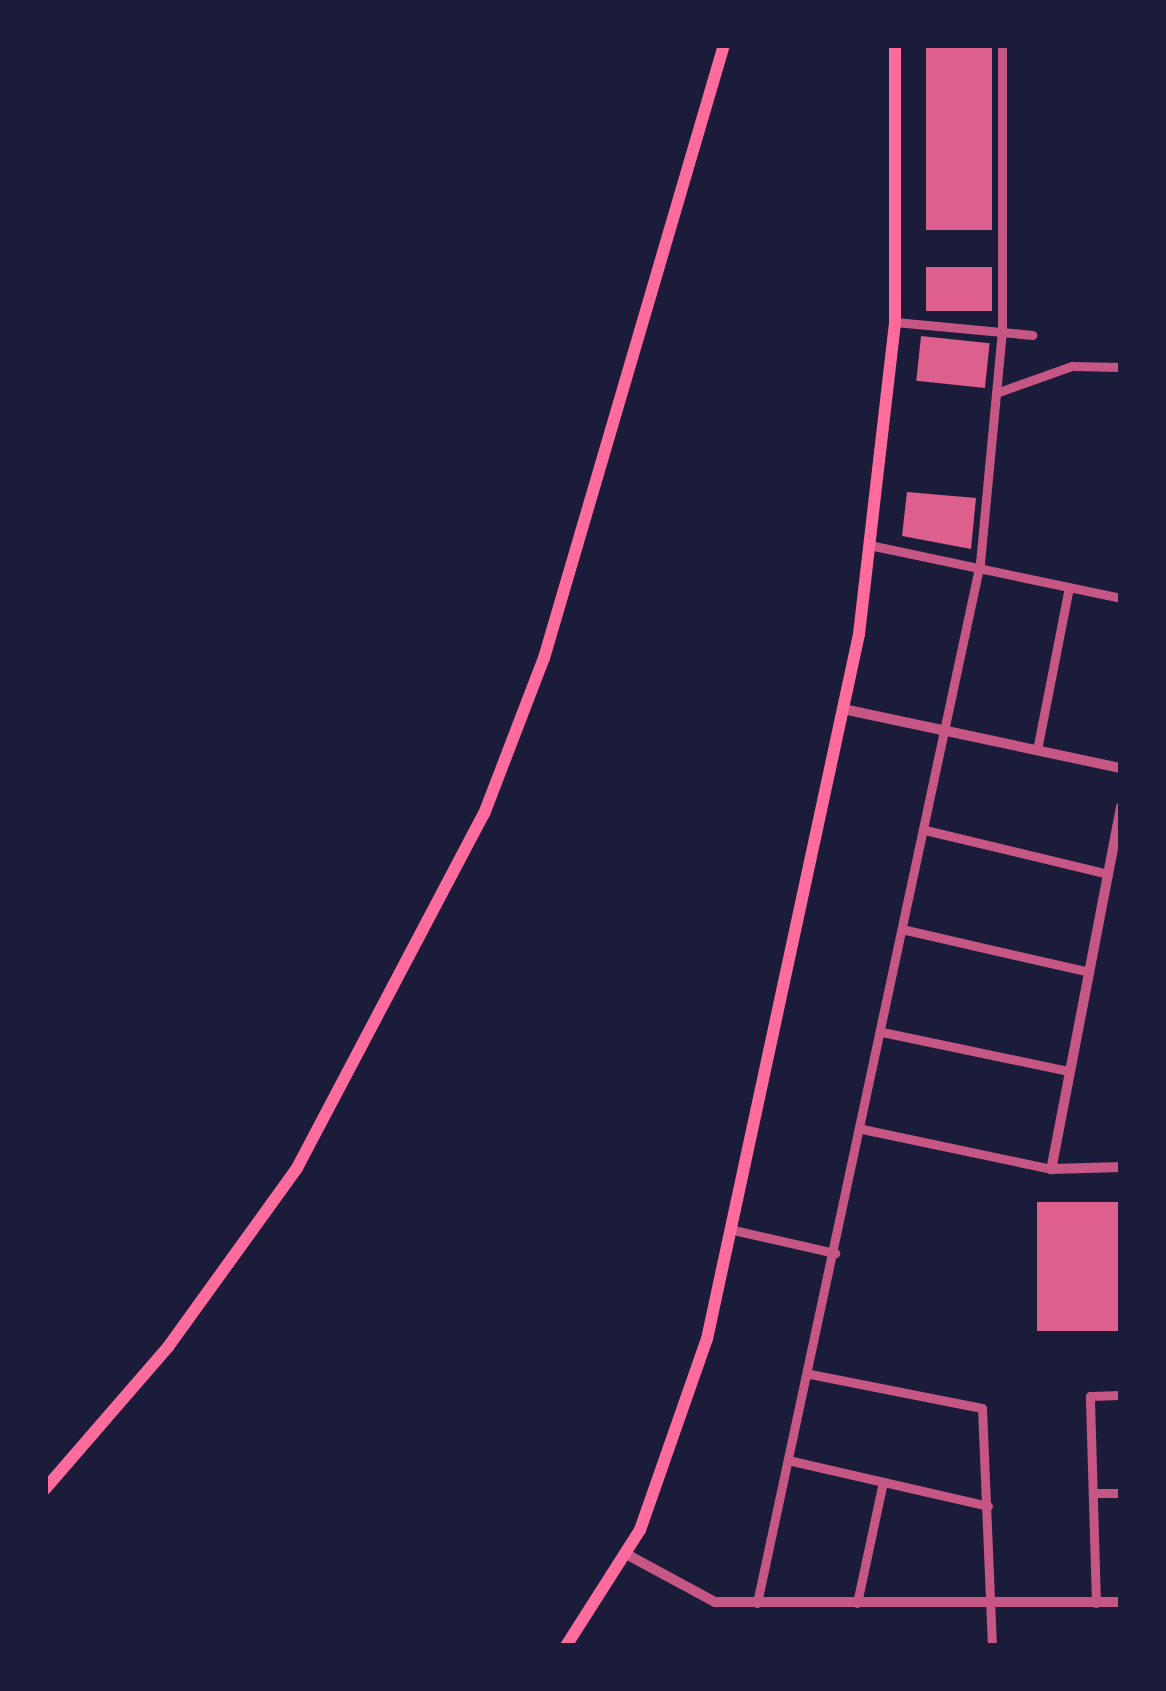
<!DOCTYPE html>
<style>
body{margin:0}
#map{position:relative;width:1166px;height:1691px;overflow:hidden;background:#1b1b3a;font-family:"Open Sans",sans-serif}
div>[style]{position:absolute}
.building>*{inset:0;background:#dd5f8e;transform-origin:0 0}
.minor>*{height:9px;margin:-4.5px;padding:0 4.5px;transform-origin:4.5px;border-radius:4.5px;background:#c65784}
.tertiary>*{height:10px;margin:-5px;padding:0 5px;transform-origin:5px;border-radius:5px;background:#c65784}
.secondary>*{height:12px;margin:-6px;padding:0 6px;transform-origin:6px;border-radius:6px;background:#ff6b9d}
span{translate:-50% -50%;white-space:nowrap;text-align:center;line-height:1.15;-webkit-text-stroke:12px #1b1b3a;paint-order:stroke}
.frame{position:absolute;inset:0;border:48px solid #1b1b3a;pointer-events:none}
</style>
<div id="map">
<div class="building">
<div style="left:926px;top:45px;width:66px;height:185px"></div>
<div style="left:926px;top:267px;width:66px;height:44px"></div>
<div style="left:921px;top:336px;width:69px;height:45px;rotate:6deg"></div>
<div style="clip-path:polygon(907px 492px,976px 498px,971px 549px,902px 536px)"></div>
<div style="left:1037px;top:1202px;width:84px;height:129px"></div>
</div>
<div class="minor">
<div style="left:895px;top:322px;width:138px;rotate:5.4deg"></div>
<div style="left:996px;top:393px;width:81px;rotate:-19.6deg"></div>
<div style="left:1072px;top:366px;width:49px;rotate:1.2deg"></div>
<div style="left:874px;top:546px;width:252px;rotate:11.9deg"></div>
<div style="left:1037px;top:750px;width:166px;rotate:-78.9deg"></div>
<div style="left:925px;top:830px;width:188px;rotate:13.5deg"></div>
<div style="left:906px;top:930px;width:188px;rotate:12.9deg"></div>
<div style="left:882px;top:1032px;width:191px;rotate:11.8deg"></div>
<div style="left:862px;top:1129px;width:193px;rotate:11.9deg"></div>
<div style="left:729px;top:1229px;width:109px;rotate:12.8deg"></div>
<div style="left:810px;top:1374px;width:175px;rotate:11.2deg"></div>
<div style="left:982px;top:1408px;width:238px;rotate:87.6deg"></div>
<div style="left:792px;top:1461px;width:201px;rotate:12.9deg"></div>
<div style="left:1093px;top:1493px;width:28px"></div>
<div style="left:757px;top:1603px;width:1064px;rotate:-77.9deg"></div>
<div style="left:980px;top:563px;width:232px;rotate:-84.6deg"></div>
<div style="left:1002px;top:332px;width:287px;rotate:-90deg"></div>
<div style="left:857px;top:1603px;width:124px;rotate:-77.9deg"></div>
<div style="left:1096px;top:1603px;width:207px;rotate:-91.7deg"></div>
<div style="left:1090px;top:1396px;width:31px;rotate:-2deg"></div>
</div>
<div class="tertiary">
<div style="left:843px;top:709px;width:284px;rotate:12deg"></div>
<div style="left:1121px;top:807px;width:369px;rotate:100.9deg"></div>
<div style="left:1051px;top:1169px;width:70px;rotate:-1.6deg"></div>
<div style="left:628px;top:1555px;width:99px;rotate:28.4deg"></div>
<div style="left:715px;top:1602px;width:406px"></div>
</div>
<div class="secondary">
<div style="left:45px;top:1489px;width:188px;rotate:-49.1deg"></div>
<div style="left:168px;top:1347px;width:221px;rotate:-54.2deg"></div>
<div style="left:297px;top:1168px;width:400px;rotate:-62.2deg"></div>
<div style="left:484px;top:814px;width:167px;rotate:-69deg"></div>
<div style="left:544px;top:658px;width:639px;rotate:-73.64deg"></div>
<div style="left:566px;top:1646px;width:138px;rotate:-57.5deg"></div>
<div style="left:640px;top:1530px;width:202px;rotate:-70.7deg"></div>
<div style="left:707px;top:1339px;width:721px;rotate:-77.83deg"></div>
<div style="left:859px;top:634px;width:314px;rotate:-83.4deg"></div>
<div style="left:895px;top:322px;width:277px;rotate:-90deg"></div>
</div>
<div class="frame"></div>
</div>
